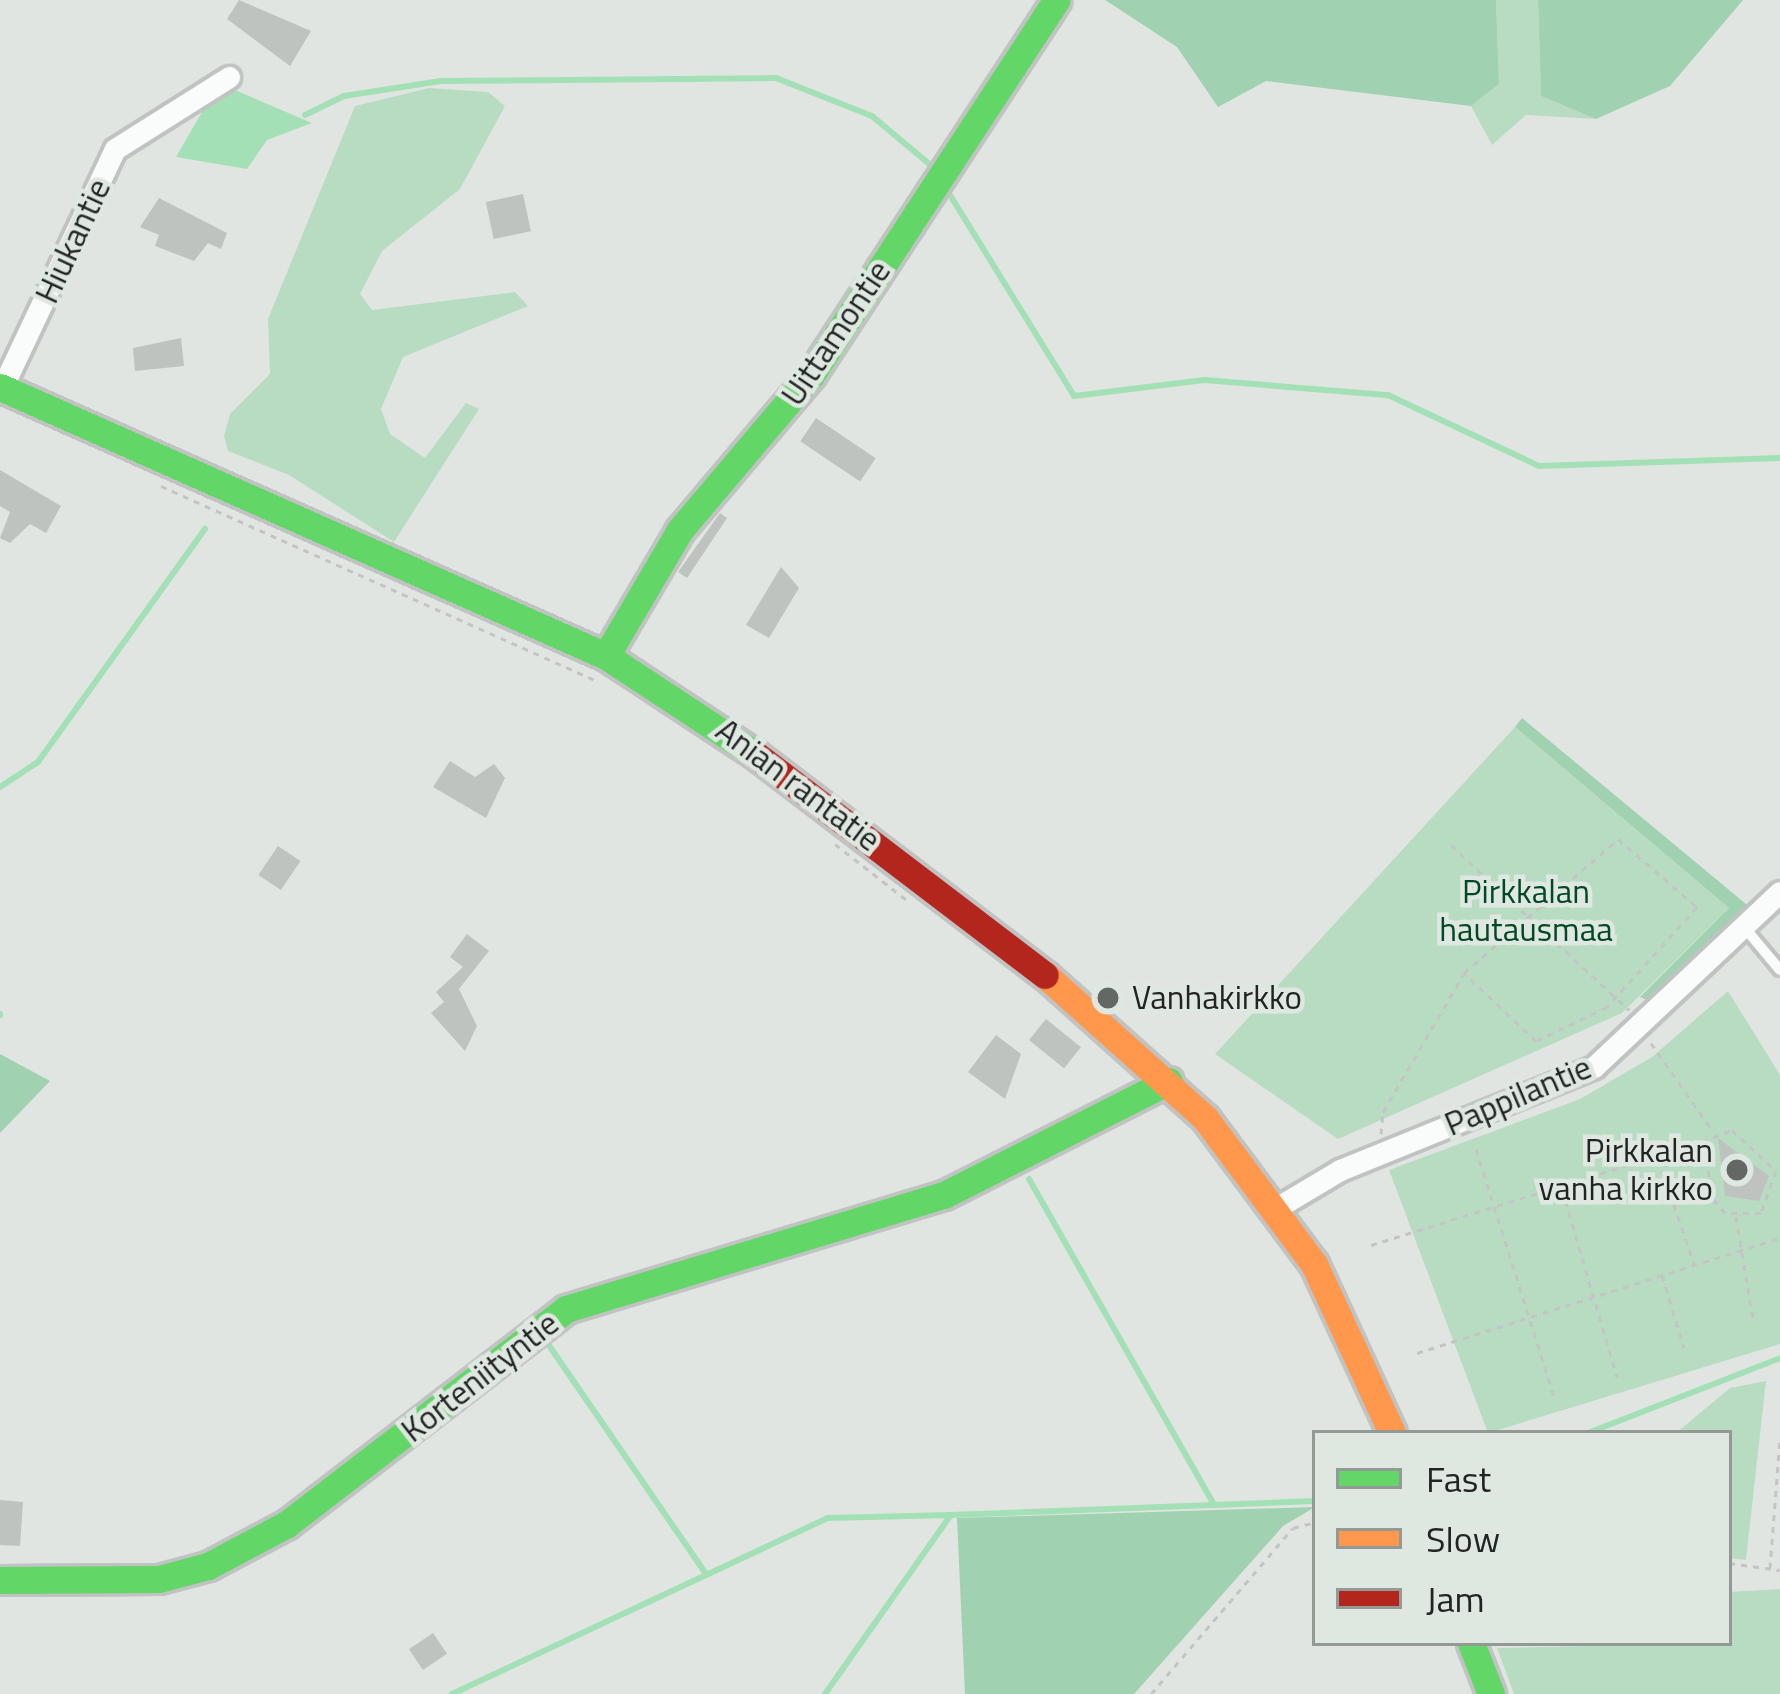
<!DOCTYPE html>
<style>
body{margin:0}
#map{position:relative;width:1780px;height:1694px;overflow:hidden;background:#e1e5e2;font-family:"Titillium Web",sans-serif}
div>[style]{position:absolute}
.green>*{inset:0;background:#b8dcc2}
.forest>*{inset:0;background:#a0d1b0}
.water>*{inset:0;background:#a3e0b6}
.stream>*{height:6px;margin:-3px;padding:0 3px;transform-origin:3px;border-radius:3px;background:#a3e0b6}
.building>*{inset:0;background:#bfc3c0;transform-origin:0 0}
.path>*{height:3px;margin-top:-1.5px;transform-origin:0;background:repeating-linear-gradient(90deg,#c4c4c4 0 6px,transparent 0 12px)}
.roads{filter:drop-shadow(3px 0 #c0c3c1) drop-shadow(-3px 0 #c0c3c1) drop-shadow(0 3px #c0c3c1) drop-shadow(0 -3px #c0c3c1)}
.lane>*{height:10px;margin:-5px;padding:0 5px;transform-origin:5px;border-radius:5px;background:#fafbfb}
.street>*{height:21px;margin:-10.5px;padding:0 10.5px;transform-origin:10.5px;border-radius:10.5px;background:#fafbfb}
.fast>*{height:27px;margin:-13.5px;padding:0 13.5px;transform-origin:13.5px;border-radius:13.5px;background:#63d668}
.slow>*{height:27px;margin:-13.5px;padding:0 13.5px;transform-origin:13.5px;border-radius:13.5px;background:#ff974d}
.jam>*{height:27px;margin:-13.5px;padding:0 13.5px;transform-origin:13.5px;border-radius:13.5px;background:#b3261e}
.dots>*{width:33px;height:33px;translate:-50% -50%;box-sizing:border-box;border:6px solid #dfe7e1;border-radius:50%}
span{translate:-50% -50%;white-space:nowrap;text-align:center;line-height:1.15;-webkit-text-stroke:9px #dfe7e1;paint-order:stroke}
.street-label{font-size:33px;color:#212422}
.park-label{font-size:33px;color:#014824}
.poi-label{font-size:33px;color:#212422}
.left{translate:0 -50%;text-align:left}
.right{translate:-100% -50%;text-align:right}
.legend{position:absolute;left:1312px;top:1430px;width:420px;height:216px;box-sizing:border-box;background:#dfe7e1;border:3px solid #939995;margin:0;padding:15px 21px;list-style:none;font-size:36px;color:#212422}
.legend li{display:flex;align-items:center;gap:24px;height:60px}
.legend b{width:60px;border:3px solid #939995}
</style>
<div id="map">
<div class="green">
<div style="clip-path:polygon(1496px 0,1538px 0,1541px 96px,1596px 119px,1526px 115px,1492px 145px,1471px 106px,1499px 84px)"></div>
<div style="clip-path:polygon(429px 88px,488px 92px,505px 106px,460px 189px,382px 251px,360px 294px,372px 310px,515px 292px,528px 306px,403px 357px,381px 409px,390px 434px,425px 458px,466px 403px,479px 409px,394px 542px,289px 475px,228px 451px,224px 436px,230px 414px,270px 374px,268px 319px,355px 106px)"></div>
<div style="clip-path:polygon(1515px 727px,1729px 908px,1622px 1013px,1338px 1139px,1215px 1054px)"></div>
<div style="clip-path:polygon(1728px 991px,1780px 1075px,1780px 1344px,1488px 1433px,1389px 1170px,1580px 1099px,1652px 1057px)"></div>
<div style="clip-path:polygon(1766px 1381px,1746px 1560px,1729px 1558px,1729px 1433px,1676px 1433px,1730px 1388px)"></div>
<div style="clip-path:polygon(1780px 1589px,1780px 1694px,1514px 1694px,1497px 1648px,1729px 1643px,1729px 1592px)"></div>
</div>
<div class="forest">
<div style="clip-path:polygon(1105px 0,1496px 0,1499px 84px,1471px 106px,1266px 81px,1218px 107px,1177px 47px)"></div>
<div style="clip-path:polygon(1538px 0,1743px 0,1670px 86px,1596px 119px,1541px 96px)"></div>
<div style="clip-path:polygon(1522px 718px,1752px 909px,1655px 1004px,1640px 997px,1729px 908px,1515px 727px)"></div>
<div style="clip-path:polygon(0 1054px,50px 1081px,0 1133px)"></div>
<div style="clip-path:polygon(1315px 1507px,1283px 1526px,1134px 1694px,965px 1694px,957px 1518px)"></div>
</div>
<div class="water">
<div style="clip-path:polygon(235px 90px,312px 123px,267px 140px,247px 169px,176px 157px,206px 105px)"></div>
</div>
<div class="stream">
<div style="left:305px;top:115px;width:43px;rotate:-26deg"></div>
<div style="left:344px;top:96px;width:98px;rotate:-8.8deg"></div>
<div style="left:441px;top:81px;width:335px;rotate:-0.5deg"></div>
<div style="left:776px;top:78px;width:103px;rotate:21.6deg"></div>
<div style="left:872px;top:116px;width:81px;rotate:40deg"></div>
<div style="left:950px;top:195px;width:236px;rotate:58.3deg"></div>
<div style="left:1074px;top:396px;width:131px;rotate:-7deg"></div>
<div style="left:1204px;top:380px;width:185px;rotate:4.7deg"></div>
<div style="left:1388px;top:395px;width:167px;rotate:25.2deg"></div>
<div style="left:1539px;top:466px;width:241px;rotate:-1.9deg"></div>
<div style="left:0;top:787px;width:45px;rotate:-33.3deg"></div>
<div style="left:38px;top:762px;width:287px;rotate:-54.4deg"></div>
<div style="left:0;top:1014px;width:1px;rotate:90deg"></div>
<div style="left:1029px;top:1179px;width:375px;rotate:60.4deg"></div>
<div style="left:548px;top:1344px;width:279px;rotate:55.5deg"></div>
<div style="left:1588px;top:1433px;width:206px;rotate:-21.3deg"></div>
<div style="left:452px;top:1694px;width:414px;rotate:-25.1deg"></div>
<div style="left:827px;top:1518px;width:124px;rotate:-1.4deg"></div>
<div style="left:825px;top:1694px;width:219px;rotate:-54.9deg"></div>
<div style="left:951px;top:1515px;width:364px;rotate:-2.2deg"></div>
</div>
<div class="building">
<div style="clip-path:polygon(239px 0,311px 31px,290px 66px,227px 19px)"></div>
<div style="left:523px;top:194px;width:38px;height:38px;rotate:78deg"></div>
<div style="clip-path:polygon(159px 198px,227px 233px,221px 249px,208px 243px,194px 261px,155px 246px,159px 235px,140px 227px)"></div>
<div style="clip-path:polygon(181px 338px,184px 366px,135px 371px,133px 348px)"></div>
<div style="left:816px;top:418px;width:72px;height:28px;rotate:34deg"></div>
<div style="clip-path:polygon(0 470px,61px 506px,46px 533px,30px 524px,10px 543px,0 538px,10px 512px,0 506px)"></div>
<div style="clip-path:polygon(720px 513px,727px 518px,687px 578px,678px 572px)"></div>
<div style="clip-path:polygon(781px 567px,799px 588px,769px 638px,746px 625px)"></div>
<div style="clip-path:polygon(450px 761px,475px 777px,494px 764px,505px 778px,486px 818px,433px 787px)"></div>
<div style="left:278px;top:846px;width:27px;height:35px;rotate:34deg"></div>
<div style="clip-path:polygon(467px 934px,489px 951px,459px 989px,477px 1026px,465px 1051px,431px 1013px,444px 1002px,436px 992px,463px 967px,450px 957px)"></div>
<div style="left:1046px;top:1019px;width:45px;height:27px;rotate:39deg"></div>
<div style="clip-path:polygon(996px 1035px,1021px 1054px,1005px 1099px,968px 1072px)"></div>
<div style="clip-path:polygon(1718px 1138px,1769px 1176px,1759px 1201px,1725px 1196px)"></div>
<div style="clip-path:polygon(0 1500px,23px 1502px,20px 1546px,0 1545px)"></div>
<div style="left:433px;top:1633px;width:25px;height:29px;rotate:56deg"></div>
</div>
<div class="path">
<div style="left:161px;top:486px;width:475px;rotate:24.1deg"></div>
<div style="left:1618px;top:839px;width:104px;rotate:40.7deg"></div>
<div style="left:1697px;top:907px;width:135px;rotate:132deg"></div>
<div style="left:1607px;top:1007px;width:79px;rotate:154.4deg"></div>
<div style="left:1536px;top:1041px;width:99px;rotate:-136.6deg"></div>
<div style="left:1464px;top:973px;width:204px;rotate:-41deg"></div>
<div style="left:835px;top:844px;width:93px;rotate:38deg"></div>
<div style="left:1451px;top:845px;width:243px;rotate:42.8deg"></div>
<div style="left:1651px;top:1043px;width:106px;rotate:55deg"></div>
<div style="left:1732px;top:1130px;width:60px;rotate:43deg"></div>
<div style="left:1776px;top:1171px;width:45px;rotate:109.7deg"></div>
<div style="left:1761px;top:1213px;width:36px;rotate:180deg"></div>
<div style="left:1725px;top:1213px;width:17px;rotate:-130deg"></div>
<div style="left:1714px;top:1200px;width:59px;rotate:-101.7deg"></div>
<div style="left:1702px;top:1142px;width:32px;rotate:-22deg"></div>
<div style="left:1381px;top:1134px;width:22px;rotate:-85deg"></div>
<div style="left:1383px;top:1112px;width:159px;rotate:-59.7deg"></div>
<div style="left:1476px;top:1149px;width:263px;rotate:72.5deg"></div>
<div style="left:1658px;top:1159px;width:110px;rotate:70.9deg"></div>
<div style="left:1562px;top:1189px;width:196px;rotate:73.7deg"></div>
<div style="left:1736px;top:1217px;width:104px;rotate:80.6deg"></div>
<div style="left:1371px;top:1245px;width:347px;rotate:-17.3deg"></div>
<div style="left:1662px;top:1275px;width:76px;rotate:73.2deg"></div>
<div style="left:1417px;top:1353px;width:381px;rotate:-17.6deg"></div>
<div style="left:1729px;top:1563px;width:51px;rotate:7.8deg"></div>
<div style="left:1770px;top:1568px;width:131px;rotate:-85.6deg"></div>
<div style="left:1151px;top:1694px;width:218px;rotate:-49.5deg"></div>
<div style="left:1293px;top:1528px;width:23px;rotate:-15deg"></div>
</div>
<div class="roads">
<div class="lane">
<div style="left:1744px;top:927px;width:56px;rotate:50.1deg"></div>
</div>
<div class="street">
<div style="left:2px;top:388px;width:264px;rotate:-64.7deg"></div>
<div style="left:115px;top:149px;width:135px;rotate:-32.3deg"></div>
<div style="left:1278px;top:1207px;width:72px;rotate:-30.8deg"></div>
<div style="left:1340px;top:1170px;width:274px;rotate:-22.1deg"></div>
<div style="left:1594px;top:1067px;width:255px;rotate:-43.3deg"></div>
</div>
<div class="fast">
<div style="left:0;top:387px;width:663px;rotate:23.94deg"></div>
<div style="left:606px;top:656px;width:180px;rotate:33.4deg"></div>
<div style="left:606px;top:656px;width:146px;rotate:-59.6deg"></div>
<div style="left:680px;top:530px;width:203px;rotate:-49.8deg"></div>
<div style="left:811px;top:375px;width:448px;rotate:-56.8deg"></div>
<div style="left:0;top:1580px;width:159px;rotate:-0.4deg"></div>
<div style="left:159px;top:1579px;width:51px;rotate:-14.9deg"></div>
<div style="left:208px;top:1566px;width:89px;rotate:-28deg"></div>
<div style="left:287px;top:1524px;width:352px;rotate:-37.6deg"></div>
<div style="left:566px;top:1309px;width:395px;rotate:-16.8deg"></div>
<div style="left:944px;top:1195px;width:252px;rotate:-26.9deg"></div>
<div style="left:1471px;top:1643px;width:55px;rotate:68.6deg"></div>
</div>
<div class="slow">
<div style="left:1045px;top:975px;width:215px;rotate:41.8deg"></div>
<div style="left:1205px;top:1118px;width:182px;rotate:53.3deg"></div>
<div style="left:1314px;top:1264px;width:186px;rotate:65.2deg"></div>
</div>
<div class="jam">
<div style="left:756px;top:755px;width:363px;rotate:37.3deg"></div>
</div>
</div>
<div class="dots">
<div style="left:1108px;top:998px;background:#646865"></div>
<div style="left:1737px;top:1170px;background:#646865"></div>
</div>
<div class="street-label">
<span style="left:73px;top:241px;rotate:-65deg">Hiukantie</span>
<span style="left:836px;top:333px;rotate:-56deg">Uittamontie</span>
<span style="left:798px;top:785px;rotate:37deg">Anian rantatie</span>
<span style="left:1518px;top:1096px;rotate:-23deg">Pappilantie</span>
<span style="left:480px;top:1377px;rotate:-38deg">Korteniityntie</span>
</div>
<div class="park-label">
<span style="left:1526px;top:911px">Pirkkalan<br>hautausmaa</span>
</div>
<div class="poi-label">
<span class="left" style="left:1132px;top:998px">Vanhakirkko</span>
<span class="right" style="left:1713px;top:1170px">Pirkkalan<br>vanha kirkko</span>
</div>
<ul class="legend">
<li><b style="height:15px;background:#63d668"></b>Fast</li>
<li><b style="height:15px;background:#ff974d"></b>Slow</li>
<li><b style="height:15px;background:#b3261e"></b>Jam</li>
</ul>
</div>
